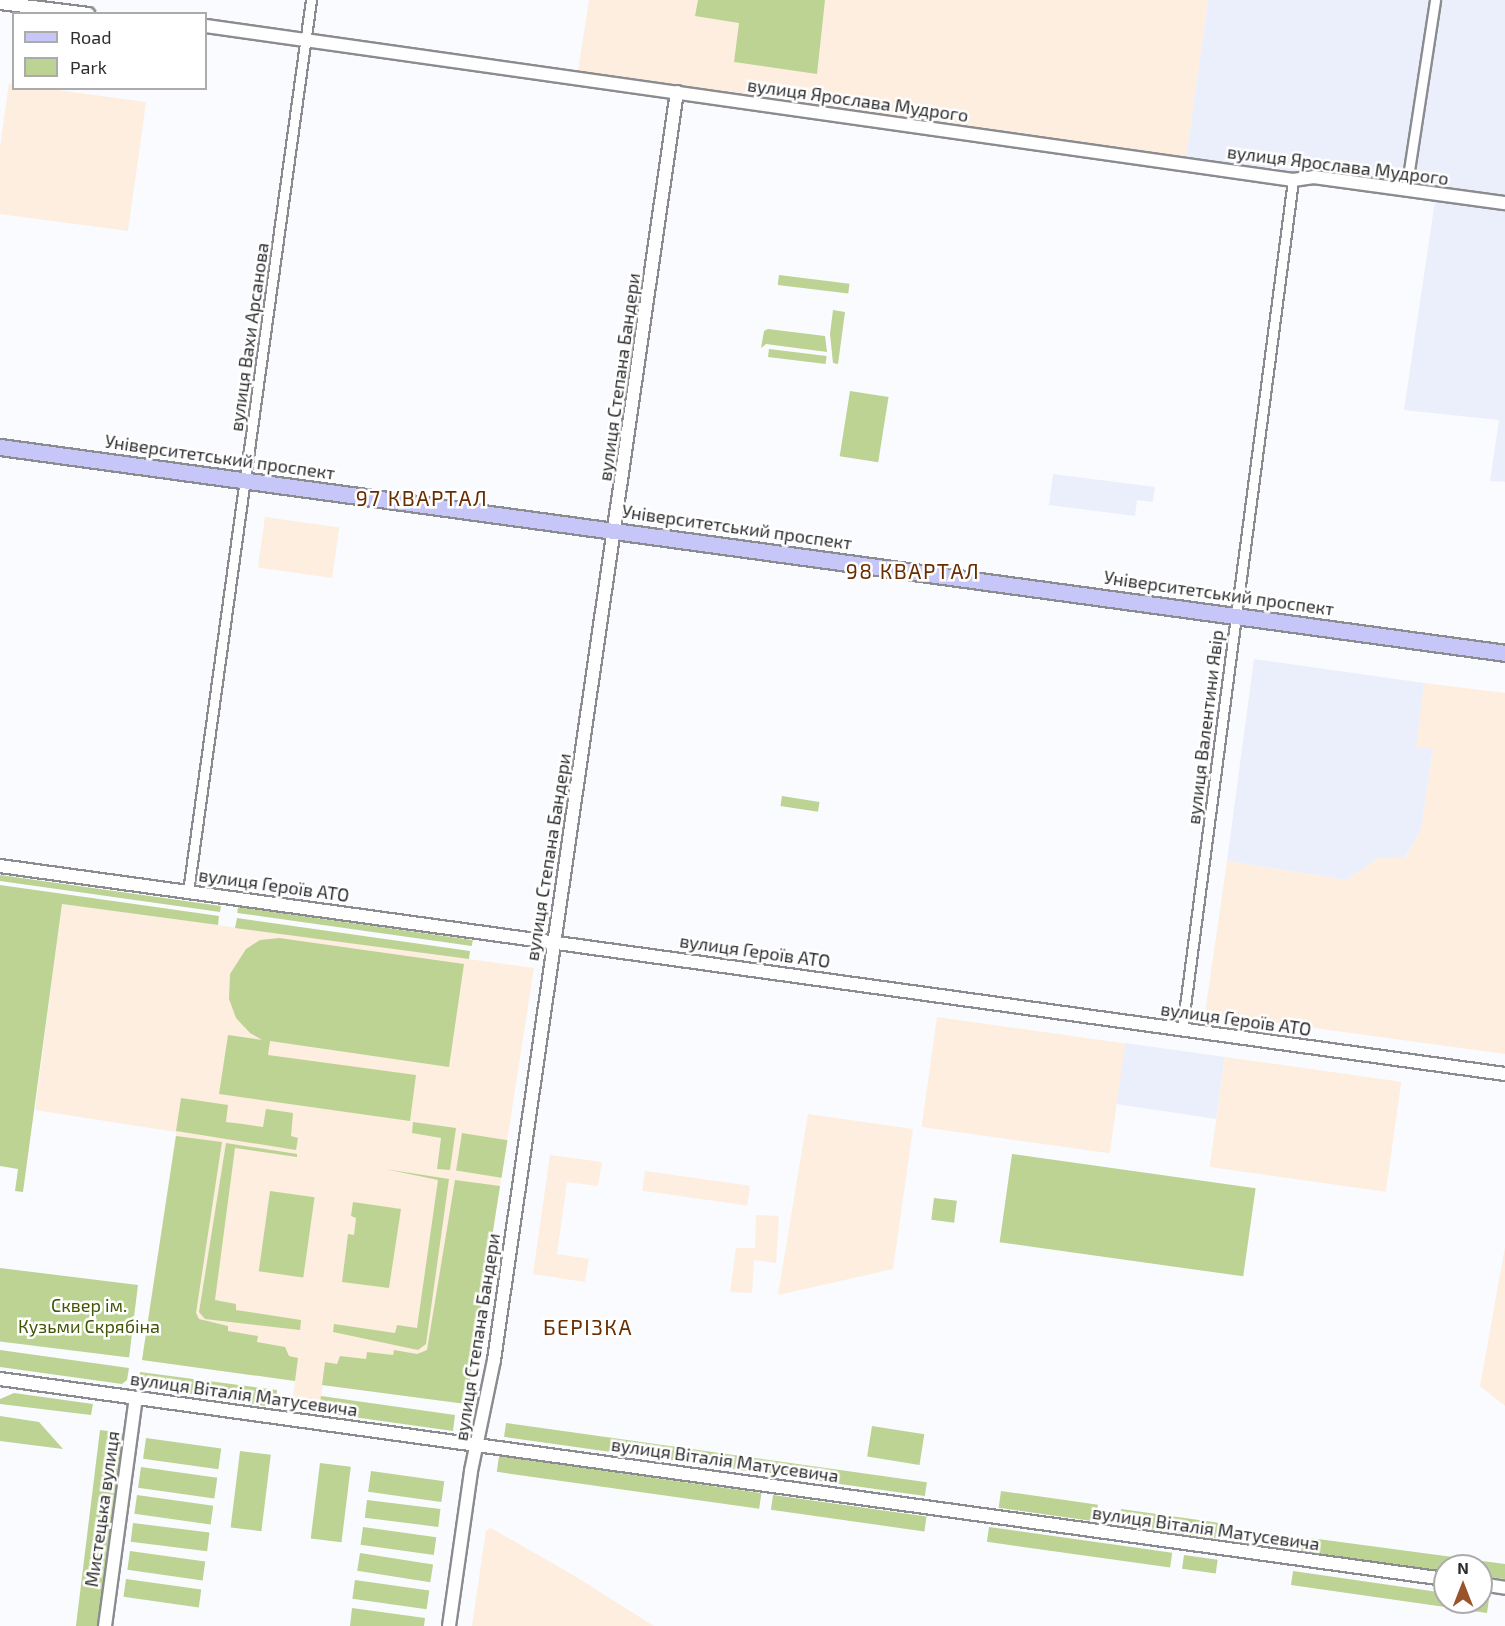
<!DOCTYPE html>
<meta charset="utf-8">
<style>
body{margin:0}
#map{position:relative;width:1505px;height:1626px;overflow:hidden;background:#f9fbff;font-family:"Exo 2",sans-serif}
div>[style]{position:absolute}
.built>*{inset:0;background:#ebeffb}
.education>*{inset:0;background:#fdeee0;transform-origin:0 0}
.green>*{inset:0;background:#bdd393;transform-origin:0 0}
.roads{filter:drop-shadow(2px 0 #8b8c90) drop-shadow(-2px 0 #8b8c90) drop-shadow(0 2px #8b8c90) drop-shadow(0 -2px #8b8c90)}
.minor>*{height:9px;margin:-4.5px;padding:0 4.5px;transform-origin:4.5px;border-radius:4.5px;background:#fff}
.tertiary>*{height:12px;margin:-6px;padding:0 6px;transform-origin:6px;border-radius:6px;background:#fff}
.primary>*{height:15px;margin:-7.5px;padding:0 7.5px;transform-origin:7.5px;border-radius:7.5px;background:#c7c6f8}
span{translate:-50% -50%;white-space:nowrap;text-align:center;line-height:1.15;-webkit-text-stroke:5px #fff;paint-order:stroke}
.street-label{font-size:18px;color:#2d2d2f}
.park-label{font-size:18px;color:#415504}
.quarter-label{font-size:21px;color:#692d00;letter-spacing:1.5px}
.legend{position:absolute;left:12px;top:12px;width:195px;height:78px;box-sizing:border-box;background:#fff;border:2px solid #ababac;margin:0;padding:8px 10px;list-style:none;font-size:18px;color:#2d2d2f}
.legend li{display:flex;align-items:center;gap:12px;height:30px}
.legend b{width:30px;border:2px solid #ababac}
.north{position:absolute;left:1433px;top:1554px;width:60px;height:60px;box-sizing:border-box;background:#fff;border:2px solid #ababac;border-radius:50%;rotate:0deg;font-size:16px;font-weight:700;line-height:24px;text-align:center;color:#2d2d2f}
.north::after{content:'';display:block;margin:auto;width:21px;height:27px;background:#9a542b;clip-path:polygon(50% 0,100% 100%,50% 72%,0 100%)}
</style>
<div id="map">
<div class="built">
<div style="clip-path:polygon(1208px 0,1505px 0,1505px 482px,1490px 481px,1499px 420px,1404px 410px,1436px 194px,1185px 165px)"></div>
<div style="clip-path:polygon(1053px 474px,1155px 487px,1153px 502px,1137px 500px,1135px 516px,1049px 505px)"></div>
<div style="clip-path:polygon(1254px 659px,1424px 683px,1417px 746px,1433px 748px,1421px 830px,1404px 859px,1379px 858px,1346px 880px,1227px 861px)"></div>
<div style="clip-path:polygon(1125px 1043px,1225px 1057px,1216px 1119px,1116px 1104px,1112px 1133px,1107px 1103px,1116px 1104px)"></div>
</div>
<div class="education">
<div style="clip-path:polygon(589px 0,1208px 0,1185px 165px,577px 78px)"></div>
<div style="clip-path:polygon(9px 83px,13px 84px,14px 88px,50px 89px,146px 102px,128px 231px,0 214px,0 148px)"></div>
<div style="left:265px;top:517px;width:75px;height:51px;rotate:8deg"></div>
<div style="clip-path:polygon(1424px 683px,1505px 693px,1505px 1054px,1205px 1013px,1227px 861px,1346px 880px,1379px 858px,1405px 858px,1421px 830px,1433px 749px,1416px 747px)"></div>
<div style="clip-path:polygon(62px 904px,534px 968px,466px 1404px,323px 1385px,319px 1408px,292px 1404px,295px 1381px,142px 1360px,176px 1132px,35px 1110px)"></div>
<div style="left:937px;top:1017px;width:190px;height:111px;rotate:8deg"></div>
<div style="left:1225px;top:1057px;width:178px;height:111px;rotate:8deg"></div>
<div style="clip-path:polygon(808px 1114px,913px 1129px,893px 1269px,778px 1295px)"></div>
<div style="clip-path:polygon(550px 1155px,602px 1162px,598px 1186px,567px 1182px,557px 1254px,589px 1259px,585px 1282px,533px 1274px)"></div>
<div style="left:645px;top:1171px;width:106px;height:20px;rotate:8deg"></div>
<div style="clip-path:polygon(756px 1215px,779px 1216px,776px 1263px,754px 1260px,752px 1293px,730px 1292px,736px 1248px,755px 1248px)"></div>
<div style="clip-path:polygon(1505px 1247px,1505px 1406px,1480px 1386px)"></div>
<div style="clip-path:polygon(491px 1528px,573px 1575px,654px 1626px,472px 1626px,486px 1530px)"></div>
</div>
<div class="green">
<div style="clip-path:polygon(698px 0,825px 0,817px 74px,734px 62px,739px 23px,695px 16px)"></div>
<div style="left:779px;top:275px;width:71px;height:10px;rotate:7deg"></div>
<div style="clip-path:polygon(833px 310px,845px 312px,838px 364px,833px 363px,830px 334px)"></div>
<div style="clip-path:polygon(768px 329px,825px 336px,827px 352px,766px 344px,761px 348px,764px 331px)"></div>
<div style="left:769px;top:349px;width:58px;height:8px;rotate:7deg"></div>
<div style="left:850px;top:391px;width:39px;height:66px;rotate:9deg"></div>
<div style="left:782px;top:796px;width:38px;height:10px;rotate:9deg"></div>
<div style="left:0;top:875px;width:223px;height:6px;rotate:8deg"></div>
<div style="clip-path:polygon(0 885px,219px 916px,218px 925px,62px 904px,23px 1192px,15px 1191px,18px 1169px,0 1166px)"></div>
<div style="left:238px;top:907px;width:237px;height:6px;rotate:8deg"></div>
<div style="clip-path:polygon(237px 918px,470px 951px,469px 959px,235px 928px)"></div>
<div style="clip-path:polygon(279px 938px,464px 964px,449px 1067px,270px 1041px,268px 1055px,416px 1075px,410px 1121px,219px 1094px,228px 1035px,262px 1040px,250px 1033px,236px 1018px,229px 999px,230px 974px,246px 949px,260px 940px)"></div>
<div style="clip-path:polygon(181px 1098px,228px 1105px,226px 1122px,243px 1124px,263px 1127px,266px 1109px,293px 1113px,291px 1136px,298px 1138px,296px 1150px,176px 1131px)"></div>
<div style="clip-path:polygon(413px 1122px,456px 1128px,450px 1170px,437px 1169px,441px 1138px,412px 1133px)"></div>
<div style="left:462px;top:1133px;width:46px;height:38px;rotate:9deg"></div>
<div style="clip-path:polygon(176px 1136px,222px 1142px,196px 1313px,199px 1319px,228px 1326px,228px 1331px,258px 1336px,257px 1342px,285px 1347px,289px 1356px,298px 1358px,295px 1381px,142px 1360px)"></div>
<div style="clip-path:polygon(226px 1143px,297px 1154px,297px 1157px,235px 1148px,215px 1300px,236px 1304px,236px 1310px,301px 1320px,300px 1330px,205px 1319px,199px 1312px)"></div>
<div style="left:1012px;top:1154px;width:246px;height:89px;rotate:8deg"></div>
<div style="clip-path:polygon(385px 1169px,449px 1179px,426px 1344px,418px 1350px,333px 1332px,334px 1324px,395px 1333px,397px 1325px,417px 1328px,438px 1180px)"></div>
<div style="clip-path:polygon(455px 1180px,500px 1186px,466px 1404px,322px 1385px,325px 1362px,337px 1364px,340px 1356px,366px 1359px,367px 1352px,393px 1355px,394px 1350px,417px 1354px,427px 1350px)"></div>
<div style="left:270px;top:1191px;width:45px;height:81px;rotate:8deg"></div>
<div style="left:934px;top:1198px;width:23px;height:22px;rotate:7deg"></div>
<div style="clip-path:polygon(353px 1202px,401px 1209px,389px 1288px,342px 1282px,348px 1234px,354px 1235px,356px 1218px,351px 1216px)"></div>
<div style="left:0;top:1268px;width:139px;height:73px;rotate:7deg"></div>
<div style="clip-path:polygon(0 1350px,129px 1368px,127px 1380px,122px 1384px,0 1367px)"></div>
<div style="clip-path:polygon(140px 1372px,277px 1390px,276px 1402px,265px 1406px,142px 1386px,139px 1383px)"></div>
<div style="clip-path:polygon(14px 1393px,93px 1404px,91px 1415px,0 1404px,0 1399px)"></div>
<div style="clip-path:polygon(321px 1396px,455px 1415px,453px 1431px,325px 1413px,319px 1408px)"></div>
<div style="clip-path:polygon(0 1416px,39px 1422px,63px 1449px,0 1441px)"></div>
<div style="left:506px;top:1423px;width:425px;height:14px;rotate:8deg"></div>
<div style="left:872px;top:1426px;width:53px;height:31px;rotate:9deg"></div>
<div style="left:100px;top:1430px;width:25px;height:198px;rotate:7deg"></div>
<div style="left:146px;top:1438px;width:76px;height:21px;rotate:8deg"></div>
<div style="left:240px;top:1451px;width:31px;height:77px;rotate:7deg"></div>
<div style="left:499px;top:1456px;width:265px;height:16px;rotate:8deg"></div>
<div style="left:320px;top:1463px;width:31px;height:76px;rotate:7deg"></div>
<div style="left:141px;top:1467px;width:77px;height:21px;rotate:8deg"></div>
<div style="left:371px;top:1471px;width:74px;height:21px;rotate:8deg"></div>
<div style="left:1001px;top:1491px;width:98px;height:17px;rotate:8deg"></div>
<div style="left:137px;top:1495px;width:77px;height:19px;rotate:8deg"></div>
<div style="left:773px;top:1495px;width:155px;height:15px;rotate:8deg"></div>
<div style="left:367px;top:1500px;width:74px;height:18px;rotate:7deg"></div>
<div style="left:1121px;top:1509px;width:98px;height:16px;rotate:8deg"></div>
<div style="left:133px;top:1523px;width:77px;height:19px;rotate:7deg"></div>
<div style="left:363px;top:1527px;width:74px;height:18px;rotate:8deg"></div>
<div style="left:989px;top:1527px;width:185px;height:15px;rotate:8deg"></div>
<div style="clip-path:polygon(1303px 1537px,1505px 1564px,1505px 1579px,1481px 1576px,1481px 1566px,1445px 1566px,1445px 1571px,1301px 1551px)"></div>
<div style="left:130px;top:1551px;width:76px;height:19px;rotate:8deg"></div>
<div style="left:360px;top:1553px;width:74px;height:18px;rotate:9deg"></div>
<div style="left:1184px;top:1555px;width:34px;height:14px;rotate:8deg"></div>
<div style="clip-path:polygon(1293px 1571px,1445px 1593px,1445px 1602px,1489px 1599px,1487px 1613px,1291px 1585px)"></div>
<div style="left:126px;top:1579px;width:76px;height:18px;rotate:8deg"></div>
<div style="left:355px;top:1580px;width:75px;height:19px;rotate:8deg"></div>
<div style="clip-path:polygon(352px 1608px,425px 1618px,424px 1626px,350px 1626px)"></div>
</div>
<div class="roads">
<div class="minor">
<div style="left:1406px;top:190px;width:192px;rotate:-81.3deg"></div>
<div style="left:188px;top:892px;width:900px;rotate:-82.15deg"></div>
<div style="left:1182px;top:1029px;width:856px;rotate:-82.55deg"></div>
</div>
<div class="tertiary">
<div style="left:0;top:3px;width:89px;rotate:7.1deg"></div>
<div style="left:206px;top:26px;width:1098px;rotate:8.06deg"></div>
<div style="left:1293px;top:180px;width:21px;rotate:-8deg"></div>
<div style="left:1314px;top:177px;width:193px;rotate:7.8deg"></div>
<div style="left:0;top:866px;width:1519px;rotate:7.87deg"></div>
<div style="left:0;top:1379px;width:1459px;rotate:7.88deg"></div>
<div style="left:1481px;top:1584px;width:24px;rotate:9deg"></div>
<div style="left:105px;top:1626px;width:230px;rotate:-82.3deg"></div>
<div style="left:449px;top:1626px;width:157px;rotate:-81.9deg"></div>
<div style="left:471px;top:1471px;width:113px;rotate:-78.3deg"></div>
<div style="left:494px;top:1360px;width:1281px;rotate:-81.79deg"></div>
</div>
<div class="primary">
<div style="left:0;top:447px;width:1519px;rotate:7.79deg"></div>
</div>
</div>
<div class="street-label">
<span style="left:858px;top:100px;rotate:8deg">вулиця Ярослава Мудрого</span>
<span style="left:1338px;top:165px;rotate:7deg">вулиця Ярослава Мудрого</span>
<span style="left:249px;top:337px;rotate:-82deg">вулиця Вахи Арсанова</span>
<span style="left:619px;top:377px;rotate:-82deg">вулиця Степана Бандери</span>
<span style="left:220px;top:457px;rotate:8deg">Університетський проспект</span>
<span style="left:737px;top:527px;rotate:8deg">Університетський проспект</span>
<span style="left:1219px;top:593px;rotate:8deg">Університетський проспект</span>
<span style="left:1205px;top:727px;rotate:-83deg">вулиця Валентини Явір</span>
<span style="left:548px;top:857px;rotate:-81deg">вулиця Степана Бандери</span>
<span style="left:274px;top:885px;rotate:8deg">вулиця Героїв АТО</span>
<span style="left:755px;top:951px;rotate:8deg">вулиця Героїв АТО</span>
<span style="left:1236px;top:1019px;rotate:8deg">вулиця Героїв АТО</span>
<span style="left:477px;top:1337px;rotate:-81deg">вулиця Степана Бандери</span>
<span style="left:244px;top:1394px;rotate:8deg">вулиця Віталія Матусевича</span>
<span style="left:725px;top:1460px;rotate:8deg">вулиця Віталія Матусевича</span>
<span style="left:102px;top:1509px;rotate:-82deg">Мистецька вулиця</span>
<span style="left:1206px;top:1528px;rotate:8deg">вулиця Віталія Матусевича</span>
</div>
<div class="park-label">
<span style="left:89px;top:1316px">Сквер ім.<br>Кузьми Скрябіна</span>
</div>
<div class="quarter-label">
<span style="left:422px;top:498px">97 КВАРТАЛ</span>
<span style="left:913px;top:571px">98 КВАРТАЛ</span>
<span style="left:588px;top:1327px">БЕРІЗКА</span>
</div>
<ul class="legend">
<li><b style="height:8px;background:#c7c6f8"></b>Road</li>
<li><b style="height:16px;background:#bdd393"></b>Park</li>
</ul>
<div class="north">N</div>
</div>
